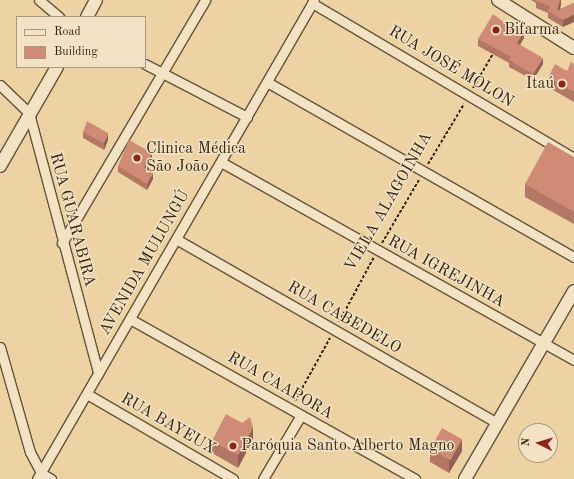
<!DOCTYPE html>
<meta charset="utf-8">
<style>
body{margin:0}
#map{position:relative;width:574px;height:479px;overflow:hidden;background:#edd3a4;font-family:"Old Standard TT",serif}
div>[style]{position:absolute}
.path>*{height:2px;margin-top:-1px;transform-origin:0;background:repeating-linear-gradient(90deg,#382813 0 3px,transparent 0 5px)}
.roads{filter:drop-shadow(1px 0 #655337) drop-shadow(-1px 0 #655337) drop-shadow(0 1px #655337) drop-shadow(0 -1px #655337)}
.street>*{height:9px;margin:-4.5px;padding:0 4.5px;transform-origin:4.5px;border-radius:4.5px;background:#f3e2c4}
.secondary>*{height:12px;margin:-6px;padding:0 6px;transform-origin:6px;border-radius:6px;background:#f3e2c4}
.wall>*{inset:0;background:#b37865}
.shaded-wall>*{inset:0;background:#926153}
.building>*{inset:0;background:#d08b76;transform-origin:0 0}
.dots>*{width:11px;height:11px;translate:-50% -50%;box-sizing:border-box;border:2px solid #f3e2c4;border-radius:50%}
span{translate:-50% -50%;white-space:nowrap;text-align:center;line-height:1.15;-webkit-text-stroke:3px #f3e2c4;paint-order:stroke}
.poi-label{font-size:16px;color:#382813}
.left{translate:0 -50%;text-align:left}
.right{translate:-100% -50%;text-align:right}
.street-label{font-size:16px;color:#382813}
.legend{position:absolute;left:16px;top:16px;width:130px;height:52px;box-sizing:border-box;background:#f3e2c4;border:1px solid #a8987d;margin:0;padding:5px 7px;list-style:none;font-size:12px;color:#382813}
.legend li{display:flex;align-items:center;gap:8px;height:20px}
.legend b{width:20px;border:1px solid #a8987d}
.north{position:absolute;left:518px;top:423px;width:40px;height:40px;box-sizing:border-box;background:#f3e2c4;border:1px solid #a8987d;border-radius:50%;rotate:275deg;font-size:11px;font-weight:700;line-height:16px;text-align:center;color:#382813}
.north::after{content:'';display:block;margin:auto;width:14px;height:18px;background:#8f2418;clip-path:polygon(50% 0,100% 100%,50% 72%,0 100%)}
</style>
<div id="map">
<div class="path">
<div style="left:473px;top:88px;width:42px;rotate:-59.7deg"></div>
<div style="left:428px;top:164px;width:70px;rotate:-59deg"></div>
<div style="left:382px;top:243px;width:73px;rotate:-59.6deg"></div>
<div style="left:339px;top:322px;width:74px;rotate:-61.7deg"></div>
<div style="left:295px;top:401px;width:72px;rotate:-60.9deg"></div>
</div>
<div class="roads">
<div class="street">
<div style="left:39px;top:0;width:26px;rotate:40deg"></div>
<div style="left:312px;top:3px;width:304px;rotate:30.6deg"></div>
<div style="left:145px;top:64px;width:115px;rotate:27.5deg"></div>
<div style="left:267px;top:82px;width:353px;rotate:29.7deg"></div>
<div style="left:0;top:85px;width:40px;rotate:44deg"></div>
<div style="left:29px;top:113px;width:269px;rotate:75.1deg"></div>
<div style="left:221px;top:162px;width:405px;rotate:29.3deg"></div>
<div style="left:176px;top:239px;width:370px;rotate:29.8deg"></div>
<div style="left:62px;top:243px;width:282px;rotate:-59.5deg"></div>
<div style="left:130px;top:319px;width:327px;rotate:29.3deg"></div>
<div style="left:0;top:347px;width:109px;rotate:74.1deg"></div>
<div style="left:30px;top:452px;width:24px;rotate:62deg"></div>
<div style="left:41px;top:473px;width:12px;rotate:31deg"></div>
<div style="left:87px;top:394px;width:169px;rotate:30.2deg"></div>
<div style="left:37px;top:479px;width:553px;rotate:-59.96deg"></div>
<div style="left:263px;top:479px;width:74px;rotate:-59.3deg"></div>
</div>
<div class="secondary">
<div style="left:498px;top:0;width:90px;rotate:32.3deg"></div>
<div style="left:87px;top:17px;width:19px;rotate:-62deg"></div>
<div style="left:0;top:166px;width:114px;rotate:-60.1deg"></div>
<div style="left:465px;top:479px;width:217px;rotate:-59.9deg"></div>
</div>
</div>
<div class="wall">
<div style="clip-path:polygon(531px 0,561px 0,561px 5px,560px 9px,574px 3px,563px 27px,548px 18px,548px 13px,536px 8px,536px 3px)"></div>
<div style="clip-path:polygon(524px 38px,520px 45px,543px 64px,533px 80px,509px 67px,509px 63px,478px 46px,478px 39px)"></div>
<div style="clip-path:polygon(574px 64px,574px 102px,548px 87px,548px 78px,567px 71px)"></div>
<div style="clip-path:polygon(83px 132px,108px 140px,104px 150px,83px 138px)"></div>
<div style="clip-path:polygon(574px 157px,574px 224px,525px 197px,525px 184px)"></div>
<div style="clip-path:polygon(152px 159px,146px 169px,153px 179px,147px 190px,118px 172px,118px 166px)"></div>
<div style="clip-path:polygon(253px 439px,238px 468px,212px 453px,212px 441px)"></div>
<div style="clip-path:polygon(430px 449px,462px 451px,449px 473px,430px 462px)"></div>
</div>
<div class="shaded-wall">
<div style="clip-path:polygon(560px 0,561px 0,561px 5px,557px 16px,557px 11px)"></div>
<div style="clip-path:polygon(574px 14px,574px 22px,563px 27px,563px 20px)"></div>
<div style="clip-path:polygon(524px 31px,524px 38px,517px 50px,517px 43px)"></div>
<div style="clip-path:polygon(543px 58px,543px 64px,533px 80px,533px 74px)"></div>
<div style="clip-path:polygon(108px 133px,108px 140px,104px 150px,104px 143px)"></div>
<div style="clip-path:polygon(152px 153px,152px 159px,144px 174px,144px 167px)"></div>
<div style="clip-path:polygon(153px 173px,153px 179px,147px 190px,147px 184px)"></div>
<div style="clip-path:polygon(253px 427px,253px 439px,238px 468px,238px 455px)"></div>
<div style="clip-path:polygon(462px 439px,462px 451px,449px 473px,449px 460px)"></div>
</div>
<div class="building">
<div style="clip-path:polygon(536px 0,560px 0,557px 11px,574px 3px,574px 14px,563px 20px,548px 11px,550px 6px,536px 1px)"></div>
<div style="clip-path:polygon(493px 14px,513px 29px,515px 25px,524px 31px,517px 43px,543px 58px,533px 74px,509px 60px,511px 57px,478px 39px)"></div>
<div style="clip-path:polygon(571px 62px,574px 64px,574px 92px,548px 78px,555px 64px,567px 71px)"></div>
<div style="clip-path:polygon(87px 121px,108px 133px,104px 143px,83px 132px)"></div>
<div style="clip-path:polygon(129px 140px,152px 153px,144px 167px,153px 173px,147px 184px,118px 166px)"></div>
<div style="clip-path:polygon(548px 142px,574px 157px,574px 212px,525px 184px)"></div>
<div style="clip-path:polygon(226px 414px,242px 423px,250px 417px,253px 427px,238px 455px,212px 441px)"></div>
<div style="left:442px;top:428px;width:23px;height:24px;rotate:29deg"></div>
</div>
<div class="dots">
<div style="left:496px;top:30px;background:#8f2418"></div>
<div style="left:562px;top:84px;background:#8f2418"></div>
<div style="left:137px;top:158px;background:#8f2418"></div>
<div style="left:233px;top:446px;background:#8f2418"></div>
</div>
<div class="poi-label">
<span class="left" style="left:504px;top:30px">Bifarma</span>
<span class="right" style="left:554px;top:84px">Itaú</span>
<span class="left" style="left:146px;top:158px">Clinica Médica<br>São João</span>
<span class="left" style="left:241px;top:446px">Paróquia Santo Alberto Magno</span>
</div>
<div class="street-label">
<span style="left:451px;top:67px;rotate:31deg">RUA JOSÉ MOLON</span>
<span style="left:389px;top:202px;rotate:-60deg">VIELA ALAGOINHA</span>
<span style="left:72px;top:220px;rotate:75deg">RUA GUARABIRA</span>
<span style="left:145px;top:263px;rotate:-60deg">AVENIDA MULUNGÚ</span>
<span style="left:446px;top:272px;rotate:29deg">RUA IGREJINHA</span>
<span style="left:344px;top:318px;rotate:30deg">RUA CABEDELO</span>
<span style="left:280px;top:386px;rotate:30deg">RUA CAAPORA</span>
<span style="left:168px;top:424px;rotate:30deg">RUA BAYEUX</span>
</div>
<ul class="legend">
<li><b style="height:5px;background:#f3e2c4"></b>Road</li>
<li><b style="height:11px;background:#d08b76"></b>Building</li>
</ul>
<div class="north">N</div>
</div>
